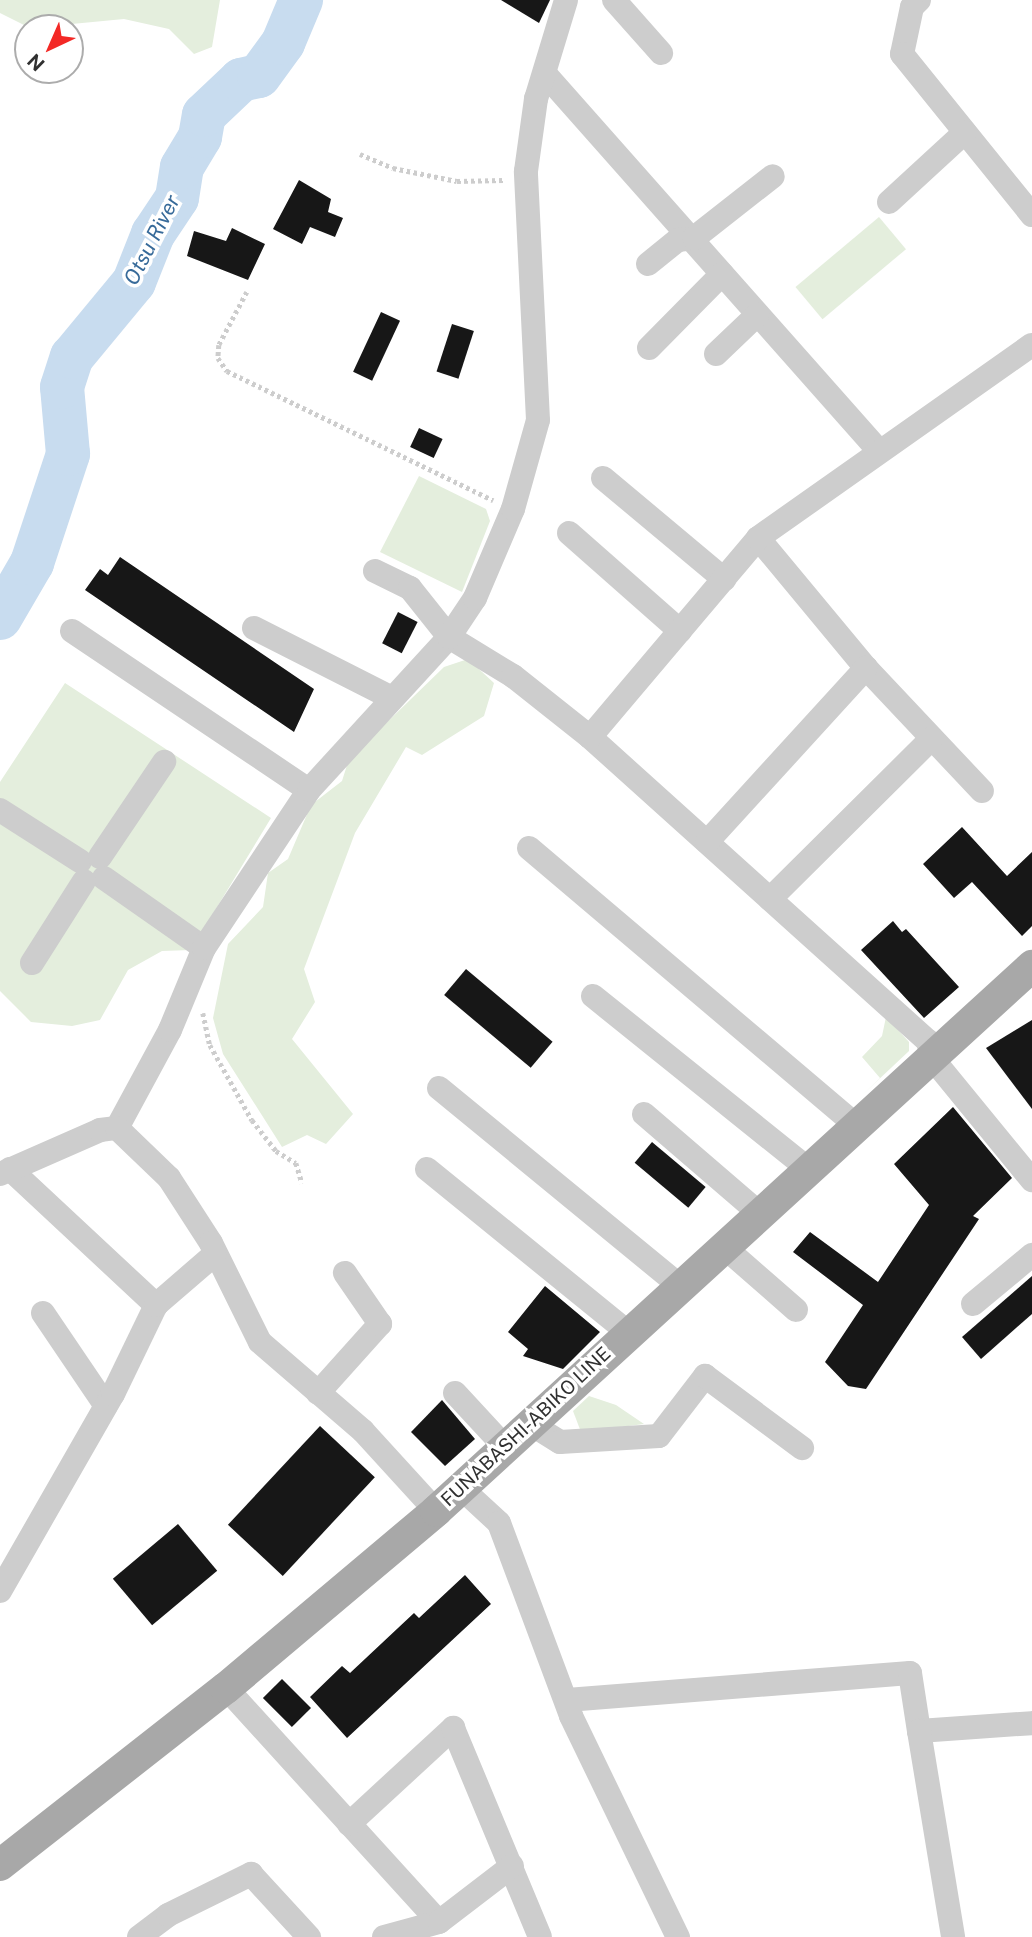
<!DOCTYPE html>
<style>
body{margin:0}
#map{position:relative;width:1032px;height:1937px;overflow:hidden;background:#fff;font-family:"Public Sans",sans-serif}
div>[style]{position:absolute}
.green>*{inset:0;background:#e4eedd;transform-origin:0 0}
.river>*{height:44px;margin:-22px;padding:0 22px;transform-origin:22px;border-radius:22px;background:#c8dcef}
.building>*{inset:0;background:#171717;transform-origin:0 0}
.path>*{height:4.5px;margin-top:-2.25px;transform-origin:0;background:repeating-linear-gradient(90deg,#cdcdcd 0 3.5px,transparent 0 7px)}
.minor>*{height:24px;margin:-12px;padding:0 12px;transform-origin:12px;border-radius:12px;background:#cdcdcd}
.major>*{height:32px;margin:-16px;padding:0 16px;transform-origin:16px;border-radius:16px;background:#a8a8a8}
span{translate:-50% -50%;white-space:nowrap;text-align:center;line-height:1.15;-webkit-text-stroke:7px #fff;paint-order:stroke}
.street-label{font-size:19px;color:#303030}
.water-label{font-size:21px;color:#376a99;font-style:italic}
.north{position:absolute;left:14px;top:14px;width:70px;height:70px;box-sizing:border-box;background:#fff;border:2px solid #acacac;border-radius:50%;rotate:224deg;font-size:19px;font-weight:700;line-height:28px;text-align:center;color:#303030}
.north::after{content:'';display:block;margin:auto;width:24px;height:32px;background:#f32926;clip-path:polygon(50% 0,100% 100%,50% 72%,0 100%)}
</style>
<div id="map">
<div class="green">
<div style="clip-path:polygon(0 0,220px 0,212px 47px,194px 54px,169px 29px,124px 19px,30px 28px,0 13px)"></div>
<div style="left:879px;top:217px;width:42px;height:109px;rotate:50deg"></div>
<div style="clip-path:polygon(419px 476px,486px 509px,490px 521px,462px 592px,380px 552px)"></div>
<div style="clip-path:polygon(468px 659px,494px 683px,484px 716px,422px 755px,406px 747px,355px 833px,304px 969px,315px 1002px,292px 1039px,353px 1114px,326px 1144px,307px 1135px,282px 1147px,223px 1054px,213px 1018px,228px 944px,263px 907px,268px 873px,288px 859px,311px 805px,342px 781px,354px 743px,378px 731px,444px 667px)"></div>
<div style="clip-path:polygon(65px 683px,271px 818px,191px 950px,162px 951px,128px 970px,100px 1020px,72px 1026px,31px 1022px,0 991px,0 782px)"></div>
<div style="clip-path:polygon(886px 1017px,909px 1042px,909px 1051px,858px 1099px,880px 1078px,862px 1057px,882px 1036px)"></div>
<div style="clip-path:polygon(589px 1396px,616px 1405px,644px 1424px,581px 1432px,573px 1411px)"></div>
</div>
<div class="river">
<div style="left:0;top:618px;width:64px;rotate:-59.8deg"></div>
<div style="left:32px;top:563px;width:115px;rotate:-71.7deg"></div>
<div style="left:68px;top:454px;width:67px;rotate:-95.1deg"></div>
<div style="left:62px;top:387px;width:32px;rotate:-72deg"></div>
<div style="left:72px;top:357px;width:97px;rotate:-50.4deg"></div>
<div style="left:134px;top:282px;width:52px;rotate:-68.4deg"></div>
<div style="left:153px;top:234px;width:43px;rotate:-56.3deg"></div>
<div style="left:177px;top:198px;width:31px;rotate:-81deg"></div>
<div style="left:182px;top:167px;width:35px;rotate:-59deg"></div>
<div style="left:200px;top:137px;width:22px;rotate:-80deg"></div>
<div style="left:204px;top:115px;width:51px;rotate:-43.4deg"></div>
<div style="left:241px;top:80px;width:18px;rotate:-13deg"></div>
<div style="left:259px;top:76px;width:41px;rotate:-54deg"></div>
<div style="left:283px;top:43px;width:47px;rotate:-67.3deg"></div>
</div>
<div class="building">
<div style="clip-path:polygon(501px 0,550px 0,539px 23px)"></div>
<div style="clip-path:polygon(299px 180px,331px 199px,328px 212px,343px 218px,335px 237px,310px 227px,302px 244px,273px 229px)"></div>
<div style="clip-path:polygon(232px 228px,265px 244px,248px 280px,187px 256px,194px 231px,226px 241px)"></div>
<div style="left:381px;top:312px;width:21px;height:66px;rotate:25deg"></div>
<div style="left:452px;top:324px;width:23px;height:50px;rotate:18deg"></div>
<div style="left:419px;top:428px;width:26px;height:21px;rotate:25deg"></div>
<div style="clip-path:polygon(120px 557px,314px 689px,294px 732px,85px 590px,100px 569px,108px 575px)"></div>
<div style="left:398px;top:612px;width:22px;height:35px;rotate:27deg"></div>
<div style="clip-path:polygon(962px 827px,1007px 876px,1032px 852px,1032px 926px,1022px 936px,972px 882px,954px 898px,923px 864px)"></div>
<div style="clip-path:polygon(893px 921px,902px 932px,906px 929px,959px 987px,924px 1018px,861px 950px)"></div>
<div style="left:466px;top:969px;width:113px;height:34px;rotate:40deg"></div>
<div style="clip-path:polygon(1032px 1020px,1032px 1109px,986px 1048px)"></div>
<div style="clip-path:polygon(953px 1107px,1012px 1178px,973px 1216px,979px 1219px,866px 1389px,848px 1386px,825px 1362px,863px 1305px,793px 1252px,810px 1232px,878px 1282px,929px 1205px,894px 1164px)"></div>
<div style="left:652px;top:1142px;width:70px;height:27px;rotate:40deg"></div>
<div style="clip-path:polygon(1032px 1276px,1032px 1314px,981px 1359px,962px 1337px)"></div>
<div style="clip-path:polygon(545px 1286px,600px 1332px,563px 1369px,523px 1356px,528px 1349px,508px 1332px)"></div>
<div style="clip-path:polygon(442px 1400px,475px 1439px,445px 1466px,411px 1432px)"></div>
<div style="left:320px;top:1426px;width:75px;height:135px;rotate:43deg"></div>
<div style="left:178px;top:1524px;width:61px;height:85px;rotate:50deg"></div>
<div style="clip-path:polygon(465px 1575px,491px 1604px,347px 1738px,310px 1697px,342px 1666px,350px 1673px,414px 1613px,419px 1618px)"></div>
<div style="left:282px;top:1679px;width:41px;height:27px;rotate:45deg"></div>
</div>
<div class="path">
<div style="left:360px;top:154px;width:36px;rotate:23deg"></div>
<div style="left:393px;top:168px;width:65px;rotate:11.5deg"></div>
<div style="left:457px;top:181px;width:46px;rotate:-1.2deg"></div>
<div style="left:247px;top:292px;width:60px;rotate:117.8deg"></div>
<div style="left:219px;top:345px;width:13px;rotate:94deg"></div>
<div style="left:218px;top:358px;width:16px;rotate:55deg"></div>
<div style="left:227px;top:371px;width:296px;rotate:25.9deg"></div>
<div style="left:203px;top:1013px;width:33px;rotate:78deg"></div>
<div style="left:210px;top:1045px;width:86px;rotate:60.8deg"></div>
<div style="left:252px;top:1120px;width:39px;rotate:52deg"></div>
<div style="left:276px;top:1151px;width:23px;rotate:31deg"></div>
<div style="left:296px;top:1163px;width:21px;rotate:73deg"></div>
</div>
<div class="minor">
<div style="left:614px;top:0;width:71px;rotate:48.4deg"></div>
<div style="left:919px;top:0;width:10px;rotate:135deg"></div>
<div style="left:912px;top:7px;width:48px;rotate:102deg"></div>
<div style="left:902px;top:54px;width:207px;rotate:51.1deg"></div>
<div style="left:546px;top:75px;width:502px;rotate:48.47deg"></div>
<div style="left:889px;top:202px;width:103px;rotate:-42.6deg"></div>
<div style="left:648px;top:264px;width:38px;rotate:-39deg"></div>
<div style="left:678px;top:240px;width:16px;rotate:-7deg"></div>
<div style="left:694px;top:238px;width:100px;rotate:-38.1deg"></div>
<div style="left:649px;top:348px;width:104px;rotate:-45.4deg"></div>
<div style="left:716px;top:354px;width:57px;rotate:-43.6deg"></div>
<div style="left:603px;top:478px;width:158px;rotate:39.9deg"></div>
<div style="left:569px;top:533px;width:148px;rotate:41.4deg"></div>
<div style="left:758px;top:538px;width:169px;rotate:50.3deg"></div>
<div style="left:866px;top:668px;width:169px;rotate:46.7deg"></div>
<div style="left:375px;top:571px;width:39px;rotate:26deg"></div>
<div style="left:410px;top:588px;width:63px;rotate:51.5deg"></div>
<div style="left:449px;top:637px;width:75px;rotate:31.4deg"></div>
<div style="left:513px;top:676px;width:98px;rotate:38.4deg"></div>
<div style="left:590px;top:737px;width:455px;rotate:42deg"></div>
<div style="left:928px;top:1041px;width:17px;rotate:77deg"></div>
<div style="left:932px;top:1058px;width:158px;rotate:50.7deg"></div>
<div style="left:254px;top:628px;width:153px;rotate:26.9deg"></div>
<div style="left:72px;top:631px;width:285px;rotate:33.9deg"></div>
<div style="left:590px;top:737px;width:260px;rotate:-49.8deg"></div>
<div style="left:758px;top:538px;width:335px;rotate:-35.2deg"></div>
<div style="left:0;top:810px;width:95px;rotate:32.5deg"></div>
<div style="left:707px;top:842px;width:236px;rotate:-47.6deg"></div>
<div style="left:529px;top:848px;width:429px;rotate:40.3deg"></div>
<div style="left:100px;top:857px;width:115px;rotate:-56deg"></div>
<div style="left:104px;top:878px;width:122px;rotate:35deg"></div>
<div style="left:770px;top:899px;width:228px;rotate:-44.8deg"></div>
<div style="left:32px;top:963px;width:97px;rotate:-57.6deg"></div>
<div style="left:593px;top:996px;width:276px;rotate:38.8deg"></div>
<div style="left:439px;top:1088px;width:312px;rotate:39.4deg"></div>
<div style="left:644px;top:1114px;width:152px;rotate:40.7deg"></div>
<div style="left:117px;top:1128px;width:111px;rotate:-61.6deg"></div>
<div style="left:170px;top:1030px;width:89px;rotate:-67.5deg"></div>
<div style="left:204px;top:948px;width:190px;rotate:-56.4deg"></div>
<div style="left:309px;top:790px;width:207px;rotate:-47.5deg"></div>
<div style="left:449px;top:637px;width:47px;rotate:-56.3deg"></div>
<div style="left:475px;top:598px;width:97px;rotate:-66.9deg"></div>
<div style="left:513px;top:509px;width:92px;rotate:-74.3deg"></div>
<div style="left:538px;top:420px;width:249px;rotate:-92.8deg"></div>
<div style="left:526px;top:171px;width:73px;rotate:-82.1deg"></div>
<div style="left:536px;top:99px;width:103px;rotate:-73.1deg"></div>
<div style="left:10px;top:1169px;width:200px;rotate:43deg"></div>
<div style="left:427px;top:1169px;width:260px;rotate:39.1deg"></div>
<div style="left:0;top:1174px;width:109px;rotate:-23.7deg"></div>
<div style="left:100px;top:1130px;width:17px;rotate:-7deg"></div>
<div style="left:117px;top:1128px;width:72px;rotate:43.9deg"></div>
<div style="left:169px;top:1178px;width:77px;rotate:57.1deg"></div>
<div style="left:211px;top:1243px;width:110px;rotate:63.7deg"></div>
<div style="left:260px;top:1342px;width:136px;rotate:40.8deg"></div>
<div style="left:363px;top:1431px;width:108px;rotate:47.6deg"></div>
<div style="left:723px;top:1246px;width:97px;rotate:41.2deg"></div>
<div style="left:973px;top:1304px;width:77px;rotate:-39.7deg"></div>
<div style="left:43px;top:1313px;width:112px;rotate:55.9deg"></div>
<div style="left:318px;top:1393px;width:93px;rotate:-48.1deg"></div>
<div style="left:380px;top:1324px;width:62px;rotate:-124.5deg"></div>
<div style="left:455px;top:1393px;width:74px;rotate:47.2deg"></div>
<div style="left:531px;top:1424px;width:34px;rotate:32deg"></div>
<div style="left:560px;top:1442px;width:99px;rotate:-3.5deg"></div>
<div style="left:659px;top:1436px;width:76px;rotate:-52.5deg"></div>
<div style="left:705px;top:1376px;width:121px;rotate:36.6deg"></div>
<div style="left:460px;top:1487px;width:53px;rotate:42.7deg"></div>
<div style="left:499px;top:1523px;width:206px;rotate:69.5deg"></div>
<div style="left:571px;top:1716px;width:246px;rotate:64.2deg"></div>
<div style="left:0;top:1591px;width:227px;rotate:-60.2deg"></div>
<div style="left:113px;top:1394px;width:99px;rotate:-64.2deg"></div>
<div style="left:156px;top:1305px;width:77px;rotate:-40.8deg"></div>
<div style="left:226px;top:1688px;width:316px;rotate:47.7deg"></div>
<div style="left:439px;top:1922px;width:57px;rotate:164.7deg"></div>
<div style="left:567px;top:1700px;width:344px;rotate:-4.5deg"></div>
<div style="left:910px;top:1673px;width:59px;rotate:81.2deg"></div>
<div style="left:919px;top:1731px;width:113px;rotate:-4deg"></div>
<div style="left:919px;top:1731px;width:209px;rotate:80.6deg"></div>
<div style="left:349px;top:1824px;width:142px;rotate:-42.7deg"></div>
<div style="left:453px;top:1728px;width:226px;rotate:67.4deg"></div>
<div style="left:439px;top:1922px;width:92px;rotate:-37.5deg"></div>
<div style="left:139px;top:1937px;width:36px;rotate:-37deg"></div>
<div style="left:168px;top:1915px;width:93px;rotate:-26.3deg"></div>
<div style="left:251px;top:1874px;width:86px;rotate:47.4deg"></div>
</div>
<div class="major">
<div style="left:0;top:1865px;width:287px;rotate:-38.1deg"></div>
<div style="left:226px;top:1688px;width:275px;rotate:-40.1deg"></div>
<div style="left:436px;top:1511px;width:808px;rotate:-42.44deg"></div>
</div>
<div class="street-label">
<span style="left:526px;top:1427px;rotate:-43deg">FUNABASHI-ABIKO LINE</span>
</div>
<div class="water-label">
<span style="left:152px;top:240px;rotate:-63deg">Otsu River</span>
</div>
<div class="north">N</div>
</div>
